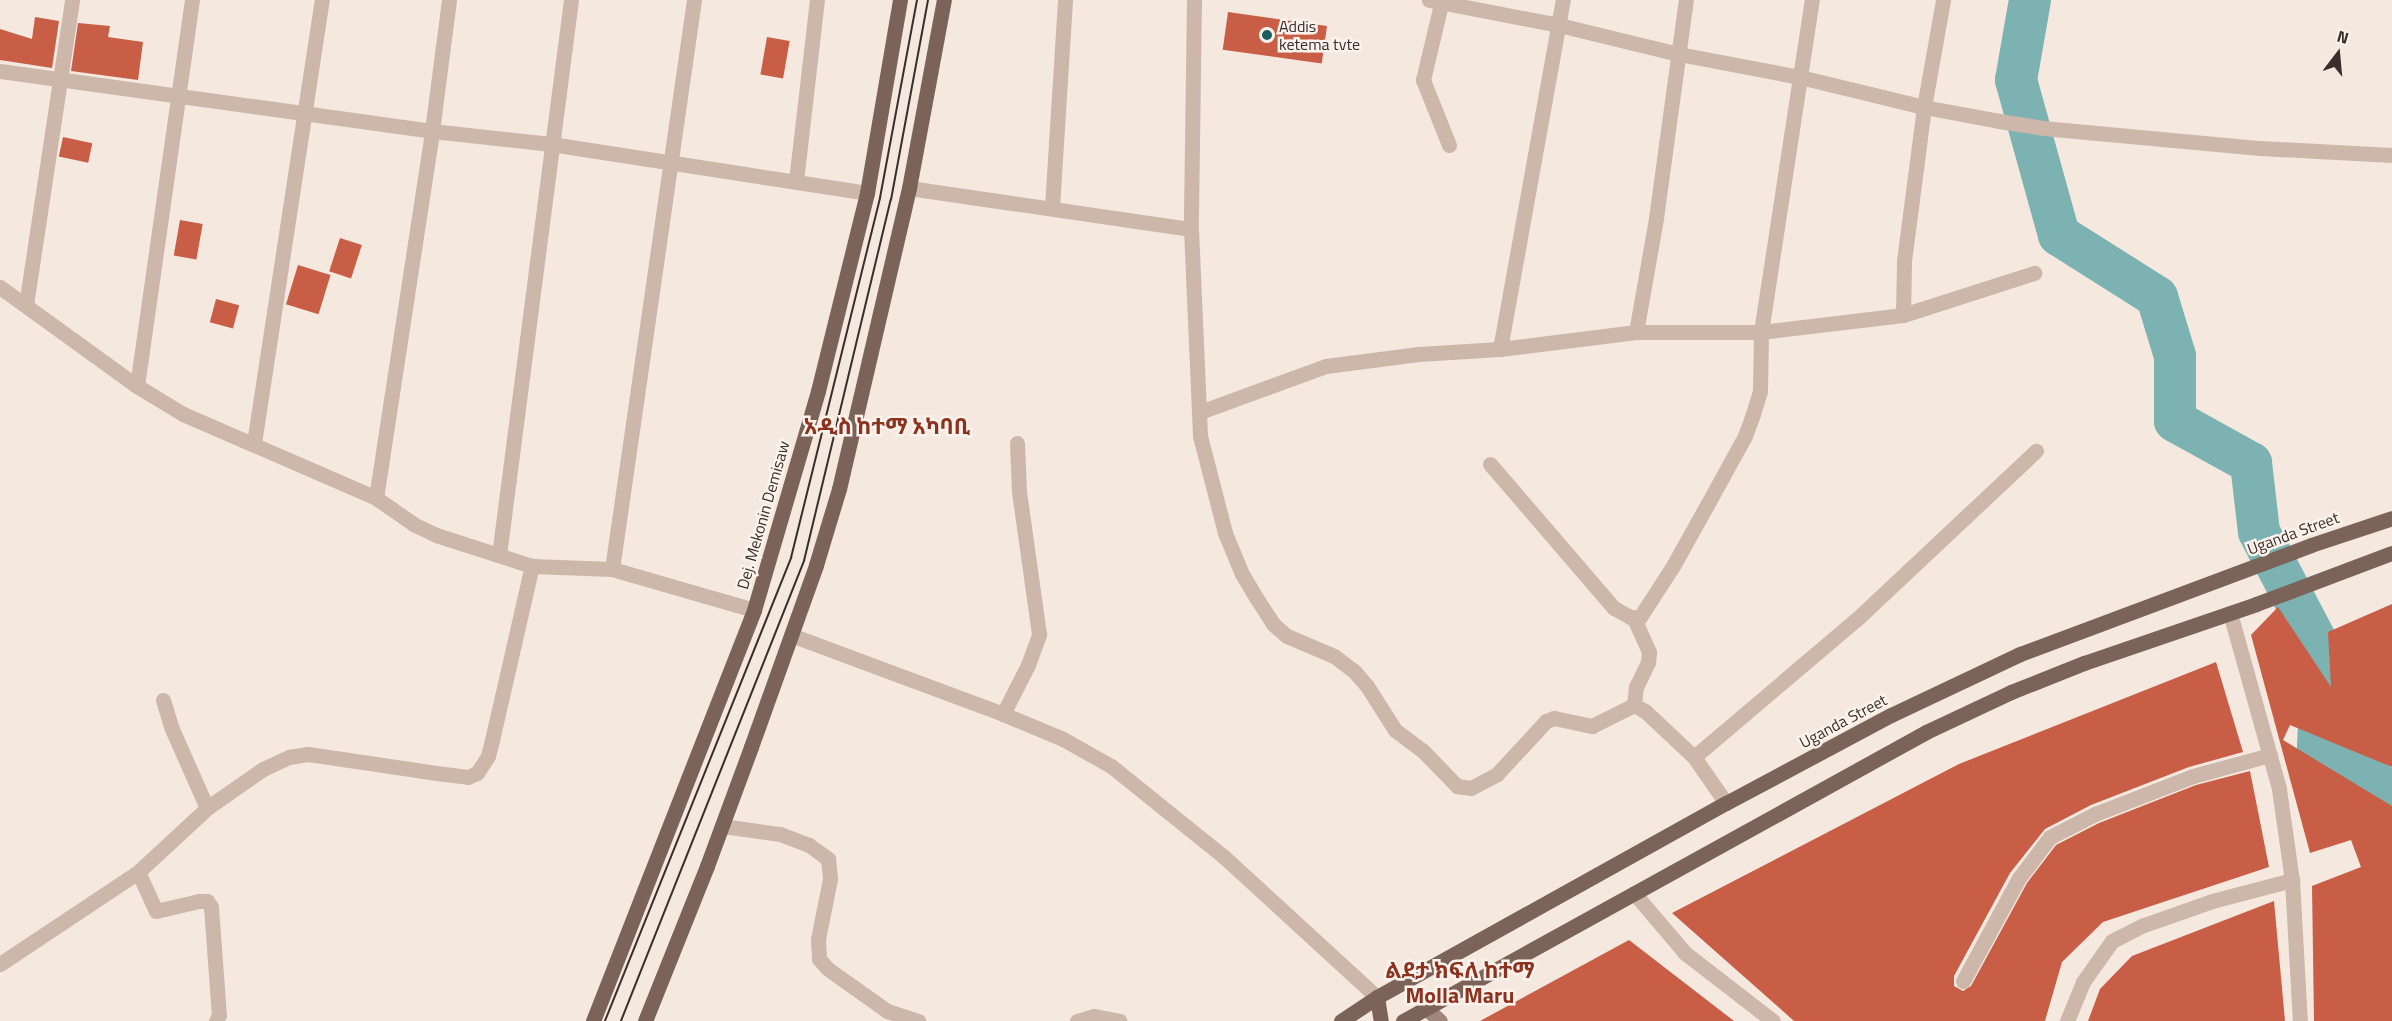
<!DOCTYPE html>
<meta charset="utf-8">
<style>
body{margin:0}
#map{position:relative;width:2392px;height:1021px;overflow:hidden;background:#f4e8df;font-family:"Titillium Web","Noto Sans Ethiopic",sans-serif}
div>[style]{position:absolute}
.river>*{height:42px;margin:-21px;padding:0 21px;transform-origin:21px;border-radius:21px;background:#7cb2b1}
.building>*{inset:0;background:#c95e47;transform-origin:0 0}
.street>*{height:15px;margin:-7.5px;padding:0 7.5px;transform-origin:7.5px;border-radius:7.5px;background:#ccb7aa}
.secondary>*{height:15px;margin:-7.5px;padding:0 7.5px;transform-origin:7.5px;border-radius:7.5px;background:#a0867b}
.primary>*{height:15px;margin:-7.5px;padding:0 7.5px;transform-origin:7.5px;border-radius:7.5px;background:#7c635a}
.tram>*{height:1.5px;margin:-0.75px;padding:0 0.75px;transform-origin:0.75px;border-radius:0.75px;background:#3a2e2a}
.dots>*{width:16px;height:16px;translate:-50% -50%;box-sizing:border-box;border:3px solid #fbf3eb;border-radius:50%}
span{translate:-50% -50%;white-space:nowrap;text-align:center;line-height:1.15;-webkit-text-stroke:5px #fbf3eb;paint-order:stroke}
.poi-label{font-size:16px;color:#3a2e2a}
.left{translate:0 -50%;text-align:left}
.street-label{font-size:16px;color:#3a2e2a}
.district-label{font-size:22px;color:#8b3320;font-weight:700}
.north{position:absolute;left:2308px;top:24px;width:60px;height:60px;-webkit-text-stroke:4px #fbf3eb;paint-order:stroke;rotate:16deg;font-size:16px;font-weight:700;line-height:24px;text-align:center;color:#3a2e2a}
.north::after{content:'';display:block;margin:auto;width:21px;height:27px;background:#3a2e2a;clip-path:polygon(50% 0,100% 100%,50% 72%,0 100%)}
</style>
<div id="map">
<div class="river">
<div style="left:2030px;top:0;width:81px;rotate:99.9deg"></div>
<div style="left:2016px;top:80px;width:161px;rotate:74.5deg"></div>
<div style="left:2059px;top:235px;width:116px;rotate:32.3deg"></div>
<div style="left:2157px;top:297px;width:62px;rotate:73deg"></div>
<div style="left:2175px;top:356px;width:65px;rotate:90deg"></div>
<div style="left:2175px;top:421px;width:87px;rotate:28.9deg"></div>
<div style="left:2251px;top:463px;width:69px;rotate:83.4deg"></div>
<div style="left:2259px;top:532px;width:136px;rotate:62.3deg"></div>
<div style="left:2322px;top:652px;width:96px;rotate:92.4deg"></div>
<div style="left:2318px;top:748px;width:86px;rotate:30.7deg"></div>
</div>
<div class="building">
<div style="left:1228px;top:12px;width:100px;height:38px;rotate:8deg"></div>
<div style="clip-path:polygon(35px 17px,59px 21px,52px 68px,0 60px,0 29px,32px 39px)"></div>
<div style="clip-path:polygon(78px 23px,110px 26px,108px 37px,143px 42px,138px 80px,71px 71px)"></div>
<div style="left:767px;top:37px;width:23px;height:38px;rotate:10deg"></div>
<div style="left:63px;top:137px;width:30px;height:20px;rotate:12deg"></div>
<div style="left:180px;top:220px;width:23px;height:36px;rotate:10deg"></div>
<div style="left:340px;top:238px;width:23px;height:35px;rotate:18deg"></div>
<div style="left:298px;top:265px;width:34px;height:41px;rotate:17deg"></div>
<div style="left:216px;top:299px;width:24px;height:24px;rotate:15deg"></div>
<div style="clip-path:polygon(2392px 604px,2392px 767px,2290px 725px,2283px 740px,2392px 806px,2392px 1021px,2314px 1021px,2312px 886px,2361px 867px,2351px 840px,2310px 853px,2251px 635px,2278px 607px,2331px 687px,2328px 632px)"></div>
<div style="clip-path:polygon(2216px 662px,2243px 752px,2189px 767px,2091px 805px,2045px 829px,2010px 873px,1954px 976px,1954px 986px,1963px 991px,1971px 986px,2027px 883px,2056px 845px,2099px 823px,2196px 785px,2250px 771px,2269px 867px,2103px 922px,2062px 962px,2045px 1021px,1794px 1021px,1672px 913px,1959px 764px)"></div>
<div style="clip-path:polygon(2274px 901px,2285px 1021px,2088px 1021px,2100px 989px,2132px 956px)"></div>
<div style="clip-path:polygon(1629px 940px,1734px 1021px,1480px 1021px)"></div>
</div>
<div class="street">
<div style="left:1194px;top:0;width:229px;rotate:90.8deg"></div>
<div style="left:1191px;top:229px;width:207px;rotate:87.5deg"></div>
<div style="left:1200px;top:436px;width:100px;rotate:75.5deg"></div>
<div style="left:1225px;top:533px;width:44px;rotate:67.5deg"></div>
<div style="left:1242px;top:574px;width:29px;rotate:59deg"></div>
<div style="left:1257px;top:599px;width:30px;rotate:57deg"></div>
<div style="left:1273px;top:624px;width:18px;rotate:41deg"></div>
<div style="left:1287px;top:636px;width:51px;rotate:23.1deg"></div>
<div style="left:1334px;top:656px;width:25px;rotate:37deg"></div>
<div style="left:1354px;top:671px;width:20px;rotate:49deg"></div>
<div style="left:1367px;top:686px;width:52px;rotate:57.5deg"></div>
<div style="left:1395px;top:730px;width:35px;rotate:37deg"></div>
<div style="left:1423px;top:751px;width:49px;rotate:45.8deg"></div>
<div style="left:1457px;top:786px;width:14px;rotate:8deg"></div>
<div style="left:1471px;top:788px;width:30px;rotate:-28deg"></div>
<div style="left:1497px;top:774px;width:72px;rotate:-47.2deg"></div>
<div style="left:1546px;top:721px;width:9px;rotate:-21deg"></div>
<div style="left:1554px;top:718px;width:39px;rotate:12deg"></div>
<div style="left:1592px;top:726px;width:47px;rotate:-26.6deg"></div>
<div style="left:1634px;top:705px;width:13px;rotate:29deg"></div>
<div style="left:1645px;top:711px;width:67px;rotate:43.2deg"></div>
<div style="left:1694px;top:757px;width:56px;rotate:55.2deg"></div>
<div style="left:1429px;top:0;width:132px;rotate:10.9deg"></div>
<div style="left:1559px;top:25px;width:123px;rotate:13.6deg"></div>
<div style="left:1679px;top:54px;width:123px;rotate:10.8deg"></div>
<div style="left:1800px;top:77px;width:128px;rotate:13.6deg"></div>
<div style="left:1924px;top:107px;width:76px;rotate:10.6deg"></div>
<div style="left:1999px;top:121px;width:45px;rotate:9deg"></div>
<div style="left:2043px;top:128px;width:218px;rotate:5.3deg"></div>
<div style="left:2260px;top:148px;width:132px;rotate:3deg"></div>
<div style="left:1442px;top:0;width:82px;rotate:103.4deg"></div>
<div style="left:1423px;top:80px;width:70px;rotate:68.2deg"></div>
<div style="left:0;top:71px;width:436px;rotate:7.9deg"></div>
<div style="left:432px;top:131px;width:120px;rotate:6.2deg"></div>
<div style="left:551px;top:144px;width:320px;rotate:8.8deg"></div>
<div style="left:796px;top:181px;width:182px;rotate:-83.4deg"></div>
<div style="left:909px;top:188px;width:285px;rotate:8.3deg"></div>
<div style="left:1052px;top:207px;width:207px;rotate:-86.4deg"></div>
<div style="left:0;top:287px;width:169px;rotate:35.9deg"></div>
<div style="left:137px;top:386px;width:54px;rotate:31.3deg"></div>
<div style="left:183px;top:414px;width:210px;rotate:23.5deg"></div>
<div style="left:376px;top:498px;width:47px;rotate:34.7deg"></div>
<div style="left:415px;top:525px;width:23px;rotate:25deg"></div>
<div style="left:436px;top:535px;width:101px;rotate:17.9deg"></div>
<div style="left:532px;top:566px;width:80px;rotate:2.1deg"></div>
<div style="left:612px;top:569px;width:148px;rotate:16.1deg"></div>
<div style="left:26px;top:305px;width:308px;rotate:-81.4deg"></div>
<div style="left:1903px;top:315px;width:54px;rotate:-88.9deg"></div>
<div style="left:1904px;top:261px;width:155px;rotate:-82.6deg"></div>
<div style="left:1924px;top:107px;width:109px;rotate:-79.9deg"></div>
<div style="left:1636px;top:332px;width:116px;rotate:-80deg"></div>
<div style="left:1656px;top:218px;width:220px;rotate:-82.2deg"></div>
<div style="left:1500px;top:349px;width:355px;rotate:-79.8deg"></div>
<div style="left:137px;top:386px;width:390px;rotate:-81.9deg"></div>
<div style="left:1200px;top:412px;width:134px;rotate:-20.1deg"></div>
<div style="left:1326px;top:366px;width:93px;rotate:-7.4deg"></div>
<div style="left:1418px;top:354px;width:82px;rotate:-3.5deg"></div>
<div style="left:1500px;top:349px;width:137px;rotate:-7.1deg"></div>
<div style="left:1636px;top:332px;width:125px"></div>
<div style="left:1761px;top:332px;width:143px;rotate:-6.8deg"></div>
<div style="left:1903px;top:315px;width:138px;rotate:-17.8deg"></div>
<div style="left:254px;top:443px;width:448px;rotate:-81.3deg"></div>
<div style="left:1490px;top:464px;width:190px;rotate:49.3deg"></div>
<div style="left:1614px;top:608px;width:18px;rotate:29deg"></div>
<div style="left:1630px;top:617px;width:10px"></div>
<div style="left:1640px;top:617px;width:61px;rotate:-57.1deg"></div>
<div style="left:1673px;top:566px;width:70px;rotate:-60.9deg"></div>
<div style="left:1707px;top:505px;width:79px;rotate:-61.2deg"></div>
<div style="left:1745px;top:436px;width:23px;rotate:-70deg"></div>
<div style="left:1753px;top:414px;width:24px;rotate:-73deg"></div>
<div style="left:1760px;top:391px;width:59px;rotate:-89deg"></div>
<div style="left:1761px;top:332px;width:336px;rotate:-81.3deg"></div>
<div style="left:376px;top:498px;width:371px;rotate:-81.3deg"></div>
<div style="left:432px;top:131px;width:132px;rotate:-82.6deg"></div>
<div style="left:499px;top:555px;width:560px;rotate:-82.61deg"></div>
<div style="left:612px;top:569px;width:575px;rotate:-81.8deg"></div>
<div style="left:2230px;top:613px;width:183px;rotate:74.4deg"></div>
<div style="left:2279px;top:789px;width:92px;rotate:81.9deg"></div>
<div style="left:2292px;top:880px;width:141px;rotate:86.8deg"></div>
<div style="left:791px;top:635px;width:226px;rotate:20.4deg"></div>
<div style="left:1003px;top:714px;width:65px;rotate:22.6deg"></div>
<div style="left:1063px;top:739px;width:55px;rotate:29.4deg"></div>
<div style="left:1111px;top:766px;width:144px;rotate:38.8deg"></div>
<div style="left:1223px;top:856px;width:209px;rotate:42.5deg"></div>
<div style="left:163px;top:700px;width:30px;rotate:73deg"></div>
<div style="left:172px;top:729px;width:86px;rotate:66.1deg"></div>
<div style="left:1634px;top:705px;width:18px;rotate:-84deg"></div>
<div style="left:1636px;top:687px;width:28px;rotate:-64deg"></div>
<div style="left:1648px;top:662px;width:10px;rotate:-84deg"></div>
<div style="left:1649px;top:652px;width:37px;rotate:-114deg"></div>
<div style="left:1003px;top:714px;width:55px;rotate:-63deg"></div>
<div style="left:1028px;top:665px;width:33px;rotate:-70deg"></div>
<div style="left:1039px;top:634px;width:144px;rotate:-98deg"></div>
<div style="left:1019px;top:491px;width:48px;rotate:-92.4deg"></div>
<div style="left:1694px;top:757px;width:216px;rotate:-40.3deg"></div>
<div style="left:1859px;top:617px;width:243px;rotate:-43.2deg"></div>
<div style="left:722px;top:826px;width:59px;rotate:7.9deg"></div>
<div style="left:780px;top:834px;width:31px;rotate:21deg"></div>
<div style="left:809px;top:845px;width:24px;rotate:36deg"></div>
<div style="left:828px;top:859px;width:20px;rotate:84deg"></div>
<div style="left:830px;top:879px;width:61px;rotate:101.3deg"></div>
<div style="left:818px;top:939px;width:20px;rotate:87deg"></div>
<div style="left:819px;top:959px;width:13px;rotate:48deg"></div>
<div style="left:828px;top:969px;width:72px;rotate:35.4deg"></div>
<div style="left:887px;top:1011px;width:33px;rotate:18deg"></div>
<div style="left:138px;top:872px;width:43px;rotate:65.2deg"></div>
<div style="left:156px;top:911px;width:44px;rotate:-13.1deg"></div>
<div style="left:199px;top:901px;width:8px"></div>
<div style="left:207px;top:901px;width:7px;rotate:56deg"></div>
<div style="left:211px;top:907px;width:108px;rotate:85.8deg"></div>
<div style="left:219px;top:1015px;width:7px;rotate:117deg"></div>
<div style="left:1634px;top:893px;width:79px;rotate:49.6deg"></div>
<div style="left:1685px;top:953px;width:111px;rotate:37.7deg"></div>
<div style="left:0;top:964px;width:166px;rotate:-33.7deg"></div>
<div style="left:138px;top:872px;width:94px;rotate:-42.8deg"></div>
<div style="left:207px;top:808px;width:68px;rotate:-34.9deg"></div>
<div style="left:263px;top:769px;width:29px;rotate:-25deg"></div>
<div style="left:289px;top:757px;width:19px;rotate:-9deg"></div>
<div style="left:308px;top:754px;width:129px;rotate:8.4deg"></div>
<div style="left:436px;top:773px;width:32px;rotate:7deg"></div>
<div style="left:468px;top:777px;width:10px;rotate:-24deg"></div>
<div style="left:477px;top:773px;width:20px;rotate:-57deg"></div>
<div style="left:488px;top:756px;width:16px;rotate:-76deg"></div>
<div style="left:492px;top:740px;width:179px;rotate:-77.1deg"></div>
<div style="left:1963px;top:981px;width:117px;rotate:-61.5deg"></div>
<div style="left:2019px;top:878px;width:51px;rotate:-52.9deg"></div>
<div style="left:2050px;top:837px;width:51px;rotate:-27.1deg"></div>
<div style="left:2095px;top:814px;width:105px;rotate:-21.2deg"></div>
<div style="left:2193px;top:776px;width:80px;rotate:-15.3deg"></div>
<div style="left:1077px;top:1021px;width:18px;rotate:-16deg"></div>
<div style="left:1094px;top:1016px;width:26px;rotate:11deg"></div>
<div style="left:2067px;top:1021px;width:42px;rotate:-67.7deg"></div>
<div style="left:2083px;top:982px;width:50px;rotate:-54.7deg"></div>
<div style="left:2112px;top:941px;width:36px;rotate:-27deg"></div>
<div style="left:2144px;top:925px;width:72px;rotate:-19.4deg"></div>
<div style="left:2212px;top:901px;width:83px;rotate:-14.7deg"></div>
</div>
<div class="secondary">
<div style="left:1426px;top:1008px;width:19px;rotate:43deg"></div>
</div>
<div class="primary">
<div style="left:1377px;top:997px;width:24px;rotate:81deg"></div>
<div style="left:593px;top:1021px;width:441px;rotate:-68.6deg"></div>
<div style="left:754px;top:610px;width:228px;rotate:-73.7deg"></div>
<div style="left:818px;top:391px;width:204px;rotate:-76.1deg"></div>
<div style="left:867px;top:193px;width:196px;rotate:-80.3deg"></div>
<div style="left:645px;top:1021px;width:167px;rotate:-68.2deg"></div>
<div style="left:707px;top:866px;width:127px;rotate:-69.7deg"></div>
<div style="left:751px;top:747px;width:193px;rotate:-70.3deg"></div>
<div style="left:816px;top:565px;width:79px;rotate:-73.2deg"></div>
<div style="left:839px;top:489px;width:309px;rotate:-76.9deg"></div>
<div style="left:909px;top:188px;width:191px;rotate:-79.5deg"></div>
<div style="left:1341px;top:1021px;width:43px;rotate:-33.7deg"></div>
<div style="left:1377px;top:997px;width:399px;rotate:-29.1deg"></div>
<div style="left:1726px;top:803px;width:187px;rotate:-28.1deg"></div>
<div style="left:1891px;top:715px;width:143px;rotate:-25.3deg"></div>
<div style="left:2020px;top:654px;width:311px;rotate:-20.5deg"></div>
<div style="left:2311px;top:545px;width:85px;rotate:-18.4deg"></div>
<div style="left:1403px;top:1021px;width:598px;rotate:-28.92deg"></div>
<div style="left:1926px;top:732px;width:94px;rotate:-25.2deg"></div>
<div style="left:2011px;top:692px;width:79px;rotate:-21.7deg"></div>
<div style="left:2084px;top:663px;width:182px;rotate:-18.9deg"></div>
<div style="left:2256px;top:604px;width:145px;rotate:-20.6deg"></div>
</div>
<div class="tram">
<div style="left:605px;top:1021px;width:499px;rotate:-68.1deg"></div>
<div style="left:791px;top:558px;width:371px;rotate:-76.1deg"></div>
<div style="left:880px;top:198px;width:201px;rotate:-79.4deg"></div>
<div style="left:621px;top:1021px;width:495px;rotate:-68.3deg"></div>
<div style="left:804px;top:561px;width:371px;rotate:-76.5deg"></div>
<div style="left:891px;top:200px;width:203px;rotate:-79.5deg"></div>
</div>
<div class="dots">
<div style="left:1267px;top:35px;background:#1d5d5d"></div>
</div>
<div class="poi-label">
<span class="left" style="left:1279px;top:35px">Addis<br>ketema tvte</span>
</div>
<div class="street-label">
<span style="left:763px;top:515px;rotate:-74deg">Dej. Mekonin Demisaw</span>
<span style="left:2293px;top:533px;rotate:-20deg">Uganda Street</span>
<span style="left:1843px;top:721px;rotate:-28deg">Uganda Street</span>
</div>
<div class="district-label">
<span style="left:887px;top:427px">አዲስ ከተማ አካባቢ</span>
<span style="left:1460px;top:983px">ልደታ ክፍለ ከተማ<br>Molla Maru</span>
</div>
<div class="north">N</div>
</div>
